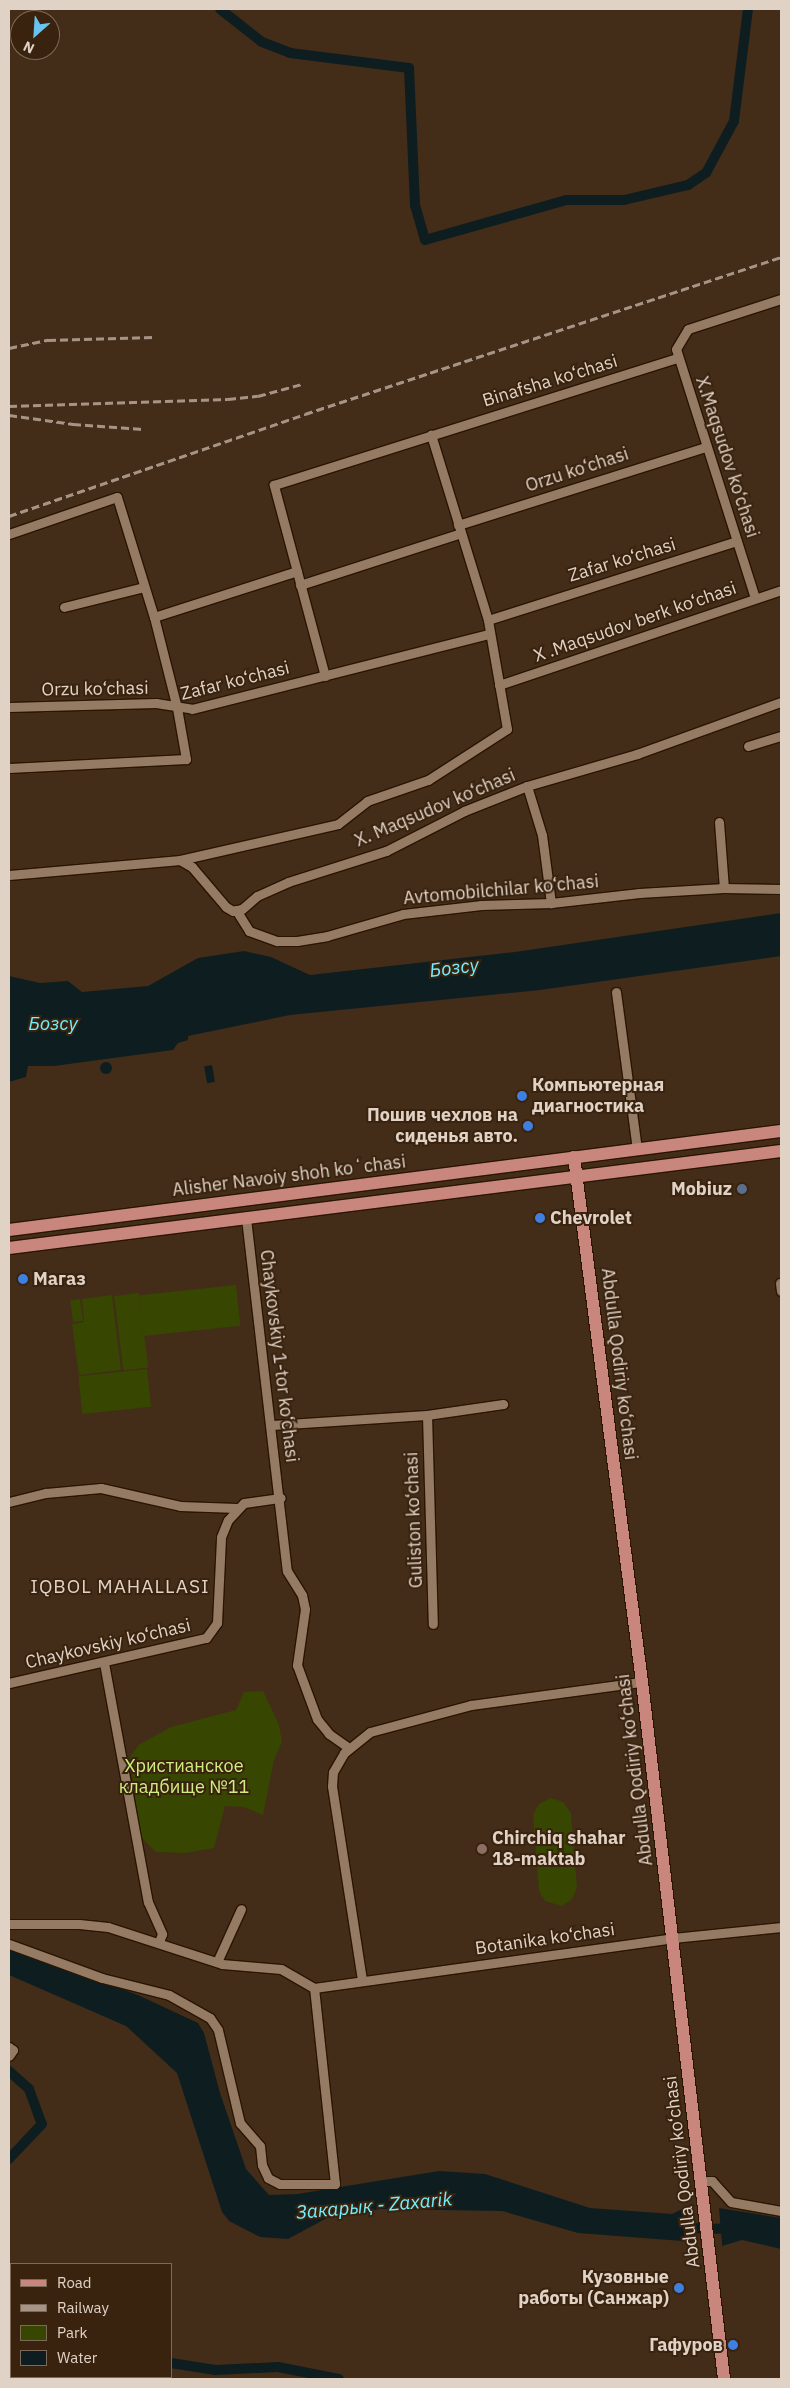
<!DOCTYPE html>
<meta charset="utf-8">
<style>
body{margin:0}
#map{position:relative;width:790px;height:2388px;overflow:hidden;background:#432d19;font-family:"IBM Plex Sans",sans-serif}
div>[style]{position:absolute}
.green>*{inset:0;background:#374600;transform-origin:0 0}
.water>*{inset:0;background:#0e1e20;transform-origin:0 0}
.round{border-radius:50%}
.pier>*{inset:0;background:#432d19}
.canal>*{height:10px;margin:-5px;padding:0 5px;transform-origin:5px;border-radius:5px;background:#0e1e20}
.roads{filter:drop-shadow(1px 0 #291502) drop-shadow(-1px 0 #291502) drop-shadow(0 1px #291502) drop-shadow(0 -1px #291502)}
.minor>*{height:9px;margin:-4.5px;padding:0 4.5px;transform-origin:4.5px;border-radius:4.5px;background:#957b64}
.primary>*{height:12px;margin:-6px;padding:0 6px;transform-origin:6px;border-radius:6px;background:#c9867d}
.rail>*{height:3px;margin-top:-1.5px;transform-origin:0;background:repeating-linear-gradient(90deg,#a69586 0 8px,transparent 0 12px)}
.dots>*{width:14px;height:14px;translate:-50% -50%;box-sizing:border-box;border:2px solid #39230f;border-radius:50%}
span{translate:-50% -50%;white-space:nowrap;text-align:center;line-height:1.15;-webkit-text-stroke:4px #39230f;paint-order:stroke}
.street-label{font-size:18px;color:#e1d2c6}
.poi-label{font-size:18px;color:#e1d2c6;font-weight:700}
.left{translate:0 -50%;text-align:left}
.right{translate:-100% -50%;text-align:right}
.park-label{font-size:18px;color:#cfee7f}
.water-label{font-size:19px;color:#72f0ff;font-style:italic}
.neighbourhood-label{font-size:19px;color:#e1d2c6;letter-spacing:1px}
.frame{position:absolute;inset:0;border:10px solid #e1d2c6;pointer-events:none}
.legend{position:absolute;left:10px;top:2263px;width:162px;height:115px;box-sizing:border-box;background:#39230f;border:1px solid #7c6958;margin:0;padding:6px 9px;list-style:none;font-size:15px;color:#e1d2c6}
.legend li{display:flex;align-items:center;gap:10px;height:25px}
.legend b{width:25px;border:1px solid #7c6958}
.north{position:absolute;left:10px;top:10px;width:50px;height:50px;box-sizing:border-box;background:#39230f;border:1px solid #7c6958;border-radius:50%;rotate:206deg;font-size:14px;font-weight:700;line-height:20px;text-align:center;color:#e1d2c6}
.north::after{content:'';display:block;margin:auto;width:18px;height:22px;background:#69c3f1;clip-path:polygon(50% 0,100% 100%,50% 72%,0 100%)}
</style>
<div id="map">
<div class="green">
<div style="left:236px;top:1285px;width:41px;height:97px;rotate:84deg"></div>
<div style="left:139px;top:1293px;width:75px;height:25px;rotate:83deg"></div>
<div style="clip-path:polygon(112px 1295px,121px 1370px,79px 1375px,72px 1324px,84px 1322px,82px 1299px)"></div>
<div style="left:80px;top:1299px;width:22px;height:10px;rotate:82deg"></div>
<div style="left:147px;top:1369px;width:38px;height:69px;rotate:84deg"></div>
<div style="clip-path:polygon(263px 1691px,279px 1725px,282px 1742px,274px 1760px,263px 1815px,244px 1807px,225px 1806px,214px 1848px,185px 1853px,156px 1852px,140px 1836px,130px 1756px,140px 1744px,171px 1727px,236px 1710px,244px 1692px)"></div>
<div style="clip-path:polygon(551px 1798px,563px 1802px,571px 1813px,577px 1888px,572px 1899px,562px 1906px,545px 1901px,539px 1891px,533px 1815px,539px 1804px)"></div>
</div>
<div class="water">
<div style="clip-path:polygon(781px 913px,781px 956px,540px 990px,290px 1015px,188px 1036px,188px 1040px,178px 1043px,173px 1050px,54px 1066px,28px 1066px,26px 1077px,9px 1082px,9px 976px,40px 983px,68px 981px,82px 992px,148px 986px,198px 958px,244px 951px,271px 957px,310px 975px,515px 952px)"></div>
<div class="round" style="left:100px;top:1062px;width:12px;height:12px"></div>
<div style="left:212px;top:1065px;width:17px;height:8px;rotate:80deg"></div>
<div style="clip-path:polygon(9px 1947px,138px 1995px,198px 2023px,204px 2033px,220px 2093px,246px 2169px,269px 2195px,297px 2194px,439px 2171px,485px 2174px,590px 2208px,672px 2214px,692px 2204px,695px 2242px,578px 2233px,502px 2211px,381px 2209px,327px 2218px,288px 2239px,260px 2237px,229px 2221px,222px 2212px,177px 2073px,126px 2026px,9px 1975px)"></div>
<div style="clip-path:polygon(719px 2208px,781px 2218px,781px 2249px,742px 2240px,722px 2246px)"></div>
</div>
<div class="pier">
<div style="clip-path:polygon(692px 2202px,698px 2242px,696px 2245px)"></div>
<div style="clip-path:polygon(718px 2205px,722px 2246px,722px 2249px,719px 2247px)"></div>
</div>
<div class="canal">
<div style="left:220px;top:9px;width:53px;rotate:38.2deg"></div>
<div style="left:262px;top:42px;width:30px;rotate:21deg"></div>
<div style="left:290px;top:53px;width:120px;rotate:7.2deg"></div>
<div style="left:409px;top:68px;width:137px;rotate:87.5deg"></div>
<div style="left:415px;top:205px;width:36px;rotate:74deg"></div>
<div style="left:425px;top:240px;width:147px;rotate:-15.8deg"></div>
<div style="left:566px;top:200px;width:58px"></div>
<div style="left:624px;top:200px;width:66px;rotate:-13.2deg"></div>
<div style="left:688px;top:185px;width:22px;rotate:-34deg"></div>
<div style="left:706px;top:173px;width:59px;rotate:-61.7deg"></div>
<div style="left:734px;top:121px;width:113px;rotate:-82.9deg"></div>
<div style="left:9px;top:2071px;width:27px;rotate:42deg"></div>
<div style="left:29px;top:2089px;width:37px;rotate:70deg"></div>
<div style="left:42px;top:2124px;width:48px;rotate:133.3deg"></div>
<div style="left:680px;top:2228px;width:53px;rotate:1.1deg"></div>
<div style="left:171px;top:2363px;width:45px;rotate:9deg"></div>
<div style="left:215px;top:2370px;width:63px;rotate:-2.7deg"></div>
<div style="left:278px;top:2367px;width:62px;rotate:11.1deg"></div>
<div style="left:9px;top:2368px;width:2px"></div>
</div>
<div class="roads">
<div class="minor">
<div style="left:458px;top:525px;width:260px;rotate:-17.5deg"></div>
<div style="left:9px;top:534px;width:114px;rotate:-18.9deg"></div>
<div style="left:117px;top:497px;width:126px;rotate:72.9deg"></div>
<div style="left:154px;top:617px;width:94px;rotate:75.8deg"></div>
<div style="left:177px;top:708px;width:52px;rotate:80deg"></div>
<div style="left:186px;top:759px;width:177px;rotate:177.1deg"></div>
<div style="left:300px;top:585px;width:169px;rotate:-17.9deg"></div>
<div style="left:755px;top:598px;width:261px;rotate:-107.6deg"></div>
<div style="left:676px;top:349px;width:23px;rotate:-59deg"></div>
<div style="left:688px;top:329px;width:98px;rotate:-17.9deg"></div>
<div style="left:64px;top:607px;width:82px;rotate:-14deg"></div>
<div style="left:154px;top:617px;width:150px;rotate:-17.8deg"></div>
<div style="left:488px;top:620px;width:261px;rotate:-17.6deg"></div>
<div style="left:325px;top:676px;width:198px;rotate:-105deg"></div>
<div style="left:274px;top:485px;width:423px;rotate:-17.5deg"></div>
<div style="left:499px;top:685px;width:298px;rotate:-18.6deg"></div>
<div style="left:9px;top:707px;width:147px;rotate:-1.6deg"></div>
<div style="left:156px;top:703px;width:36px;rotate:9deg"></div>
<div style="left:192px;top:709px;width:306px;rotate:-14.2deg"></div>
<div style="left:748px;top:746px;width:34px;rotate:-17deg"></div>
<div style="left:527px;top:786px;width:51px;rotate:73deg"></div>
<div style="left:542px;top:835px;width:69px;rotate:82.5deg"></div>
<div style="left:719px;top:822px;width:66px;rotate:85.7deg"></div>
<div style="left:180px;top:860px;width:14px;rotate:30deg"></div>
<div style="left:192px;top:867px;width:52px;rotate:49.6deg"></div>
<div style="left:226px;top:907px;width:8px;rotate:30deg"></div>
<div style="left:233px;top:911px;width:9px;rotate:-13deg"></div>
<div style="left:242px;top:909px;width:20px;rotate:-41deg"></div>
<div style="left:257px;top:896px;width:34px;rotate:-24deg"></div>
<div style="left:288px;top:882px;width:103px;rotate:-17.6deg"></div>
<div style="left:386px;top:851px;width:88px;rotate:-27.1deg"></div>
<div style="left:464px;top:811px;width:68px;rotate:-21.6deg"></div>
<div style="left:527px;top:786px;width:115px;rotate:-16.2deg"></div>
<div style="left:637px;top:754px;width:153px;rotate:-19.9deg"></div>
<div style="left:9px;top:875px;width:172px;rotate:-5deg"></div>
<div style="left:180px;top:860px;width:162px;rotate:-12.8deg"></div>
<div style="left:338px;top:824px;width:37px;rotate:-38deg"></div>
<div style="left:367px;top:801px;width:65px;rotate:-19deg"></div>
<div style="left:428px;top:780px;width:94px;rotate:-32.8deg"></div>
<div style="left:507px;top:729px;width:111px;rotate:-99.9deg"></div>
<div style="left:488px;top:620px;width:194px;rotate:-107.1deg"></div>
<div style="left:236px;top:910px;width:25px;rotate:58deg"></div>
<div style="left:249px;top:931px;width:30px;rotate:20deg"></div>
<div style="left:277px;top:941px;width:20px"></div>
<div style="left:297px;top:941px;width:30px;rotate:-9deg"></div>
<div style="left:327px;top:936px;width:79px;rotate:-16.1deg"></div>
<div style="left:403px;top:914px;width:79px;rotate:-6.6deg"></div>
<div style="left:481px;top:905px;width:70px;rotate:-1.6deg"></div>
<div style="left:551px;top:903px;width:89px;rotate:-6.5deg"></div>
<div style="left:639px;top:893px;width:85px;rotate:-3.4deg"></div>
<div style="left:724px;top:888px;width:57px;rotate:1deg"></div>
<div style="left:616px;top:992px;width:158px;rotate:82.4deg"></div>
<div style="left:246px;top:1218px;width:355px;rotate:83.4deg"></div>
<div style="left:287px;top:1571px;width:28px;rotate:58deg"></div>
<div style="left:302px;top:1595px;width:14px;rotate:78deg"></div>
<div style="left:305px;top:1609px;width:57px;rotate:98.1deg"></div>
<div style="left:297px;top:1665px;width:58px;rotate:69.7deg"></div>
<div style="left:317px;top:1719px;width:19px;rotate:51deg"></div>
<div style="left:329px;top:1734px;width:24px;rotate:35deg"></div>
<div style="left:780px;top:1283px;width:8px;rotate:83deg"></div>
<div style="left:427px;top:1415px;width:209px;rotate:88.4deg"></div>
<div style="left:272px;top:1425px;width:155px;rotate:-3.7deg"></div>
<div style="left:427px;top:1415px;width:77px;rotate:-8.2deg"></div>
<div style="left:9px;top:1502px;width:38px;rotate:-14deg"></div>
<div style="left:46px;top:1493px;width:55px;rotate:-5.2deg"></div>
<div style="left:101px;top:1488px;width:81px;rotate:12.8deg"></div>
<div style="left:180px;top:1506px;width:57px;rotate:2deg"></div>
<div style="left:104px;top:1663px;width:243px;rotate:79.6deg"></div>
<div style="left:148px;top:1902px;width:35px;rotate:66deg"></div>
<div style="left:162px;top:1934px;width:9px;rotate:111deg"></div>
<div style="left:9px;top:1683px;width:202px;rotate:-12.9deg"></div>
<div style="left:206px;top:1638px;width:19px;rotate:-54deg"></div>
<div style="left:217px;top:1623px;width:86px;rotate:-87.3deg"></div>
<div style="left:221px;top:1537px;width:18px;rotate:-68deg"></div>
<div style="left:228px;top:1520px;width:23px;rotate:-47deg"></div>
<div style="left:244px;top:1503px;width:37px;rotate:-8deg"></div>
<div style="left:9px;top:1924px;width:70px"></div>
<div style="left:79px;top:1924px;width:29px;rotate:6deg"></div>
<div style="left:108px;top:1927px;width:120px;rotate:18deg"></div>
<div style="left:222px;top:1964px;width:59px;rotate:4.8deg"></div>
<div style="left:281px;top:1969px;width:38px;rotate:30deg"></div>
<div style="left:9px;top:1944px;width:99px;rotate:20.1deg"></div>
<div style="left:102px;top:1978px;width:69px;rotate:14.2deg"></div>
<div style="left:169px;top:1995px;width:47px;rotate:29.3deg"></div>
<div style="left:210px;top:2018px;width:14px;rotate:56deg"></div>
<div style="left:218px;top:2030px;width:96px;rotate:76.7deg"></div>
<div style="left:240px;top:2123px;width:30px;rotate:49deg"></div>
<div style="left:260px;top:2146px;width:19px;rotate:84deg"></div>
<div style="left:262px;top:2165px;width:14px;rotate:65deg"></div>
<div style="left:268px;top:2178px;width:13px;rotate:27deg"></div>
<div style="left:280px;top:2184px;width:55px"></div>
<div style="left:335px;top:2184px;width:197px;rotate:-96.1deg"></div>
<div style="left:217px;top:1962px;width:58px;rotate:-65.6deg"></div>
<div style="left:362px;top:1980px;width:196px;rotate:-98.8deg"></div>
<div style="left:332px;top:1786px;width:14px;rotate:-86deg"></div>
<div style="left:333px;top:1772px;width:22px;rotate:-60deg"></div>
<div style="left:344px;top:1753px;width:33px;rotate:-39deg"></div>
<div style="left:370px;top:1732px;width:105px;rotate:-15deg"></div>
<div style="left:471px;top:1705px;width:173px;rotate:-7.7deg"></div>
<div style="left:314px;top:1988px;width:362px;rotate:-7.9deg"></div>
<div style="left:673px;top:1938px;width:109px;rotate:-5.8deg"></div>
<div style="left:9px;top:2047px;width:5px;rotate:37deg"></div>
<div style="left:13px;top:2050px;width:7px;rotate:124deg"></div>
<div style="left:699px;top:2181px;width:13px"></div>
<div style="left:712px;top:2181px;width:28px;rotate:48deg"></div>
<div style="left:731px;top:2202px;width:51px;rotate:10.2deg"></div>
</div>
<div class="primary">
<div style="left:574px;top:1157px;width:529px;rotate:82.62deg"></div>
<div style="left:642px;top:1682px;width:702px;rotate:83.29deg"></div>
<div style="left:9px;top:1230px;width:778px;rotate:-7.31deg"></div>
<div style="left:9px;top:1248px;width:778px;rotate:-7.16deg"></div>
</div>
</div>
<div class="rail">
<div style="left:9px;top:348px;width:40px;rotate:-12deg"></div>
<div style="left:48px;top:340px;width:106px;rotate:-1.6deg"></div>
<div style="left:9px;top:406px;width:219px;rotate:-1.8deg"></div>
<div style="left:228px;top:399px;width:30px;rotate:-6deg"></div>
<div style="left:258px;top:396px;width:46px;rotate:-15.3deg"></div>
<div style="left:9px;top:415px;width:65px;rotate:8deg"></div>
<div style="left:73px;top:424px;width:70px;rotate:4.1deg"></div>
<div style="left:9px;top:516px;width:313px;rotate:-19deg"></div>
<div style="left:305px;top:414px;width:501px;rotate:-18.25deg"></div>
</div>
<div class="dots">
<div style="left:522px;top:1096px;background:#3f7fe0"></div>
<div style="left:528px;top:1126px;background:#3f7fe0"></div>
<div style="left:742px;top:1189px;background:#5c6f8a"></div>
<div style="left:540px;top:1218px;background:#3f7fe0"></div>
<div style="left:23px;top:1279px;background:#3f7fe0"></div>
<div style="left:482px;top:1849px;background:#8d6e63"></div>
<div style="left:679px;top:2288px;background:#3f7fe0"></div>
<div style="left:733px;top:2345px;background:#3f7fe0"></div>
</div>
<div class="street-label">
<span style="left:550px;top:381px;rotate:-17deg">Binafsha ko‘chasi</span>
<span style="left:727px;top:457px;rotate:72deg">X.Maqsudov ko‘chasi</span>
<span style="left:577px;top:470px;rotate:-18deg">Orzu ko‘chasi</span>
<span style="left:622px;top:560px;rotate:-17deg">Zafar ko‘chasi</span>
<span style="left:635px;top:622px;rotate:-19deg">X .Maqsudov berk ko‘chasi</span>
<span style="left:235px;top:681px;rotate:-14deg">Zafar ko‘chasi</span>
<span style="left:95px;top:689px;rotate:-1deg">Orzu ko‘chasi</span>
<span style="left:435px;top:808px;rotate:-23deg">X. Maqsudov ko‘chasi</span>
<span style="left:501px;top:890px;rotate:-5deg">Avtomobilchilar ko‘chasi</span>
<span style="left:289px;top:1176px;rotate:-7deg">Alisher Navoiy shoh koʻchasi</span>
<span style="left:279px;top:1356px;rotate:83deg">Chaykovskiy 1-tor ko‘chasi</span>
<span style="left:619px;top:1364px;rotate:83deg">Abdulla Qodiriy ko‘chasi</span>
<span style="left:414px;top:1520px;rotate:-92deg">Guliston ko‘chasi</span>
<span style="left:108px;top:1644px;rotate:-13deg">Chaykovskiy ko‘chasi</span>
<span style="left:635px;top:1770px;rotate:-97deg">Abdulla Qodiriy ko‘chasi</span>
<span style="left:545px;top:1939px;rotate:-8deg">Botanika ko‘chasi</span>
<span style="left:682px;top:2172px;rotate:-97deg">Abdulla Qodiriy ko‘chasi</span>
</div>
<div class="poi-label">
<span class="left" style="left:532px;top:1096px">Компьютерная<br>диагностика</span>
<span class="right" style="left:518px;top:1126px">Пошив чехлов на<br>сиденья авто.</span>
<span class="right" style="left:732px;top:1189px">Mobiuz</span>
<span class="left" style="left:550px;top:1218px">Chevrolet</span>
<span class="left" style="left:33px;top:1279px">Магаз</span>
<span class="left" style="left:492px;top:1849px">Chirchiq shahar<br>18-maktab</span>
<span class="right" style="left:669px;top:2288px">Кузовные<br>работы (Санжар)</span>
<span class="right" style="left:723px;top:2345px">Гафуров</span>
</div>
<div class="park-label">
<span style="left:184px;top:1777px">Христианское<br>кладбище №11</span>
</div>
<div class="water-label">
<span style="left:454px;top:968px;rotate:-7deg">Бозсу</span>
<span style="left:53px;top:1024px">Бозсу</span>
<span style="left:374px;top:2206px;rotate:-5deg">Закарық - Zaxarik</span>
</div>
<div class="neighbourhood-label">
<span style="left:120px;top:1587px">IQBOL MAHALLASI</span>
</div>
<div class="frame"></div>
<ul class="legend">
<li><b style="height:6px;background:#c9867d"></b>Road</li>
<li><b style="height:6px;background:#a69586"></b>Railway</li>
<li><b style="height:14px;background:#374600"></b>Park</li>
<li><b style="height:14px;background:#0e1e20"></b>Water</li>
</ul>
<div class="north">N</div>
</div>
